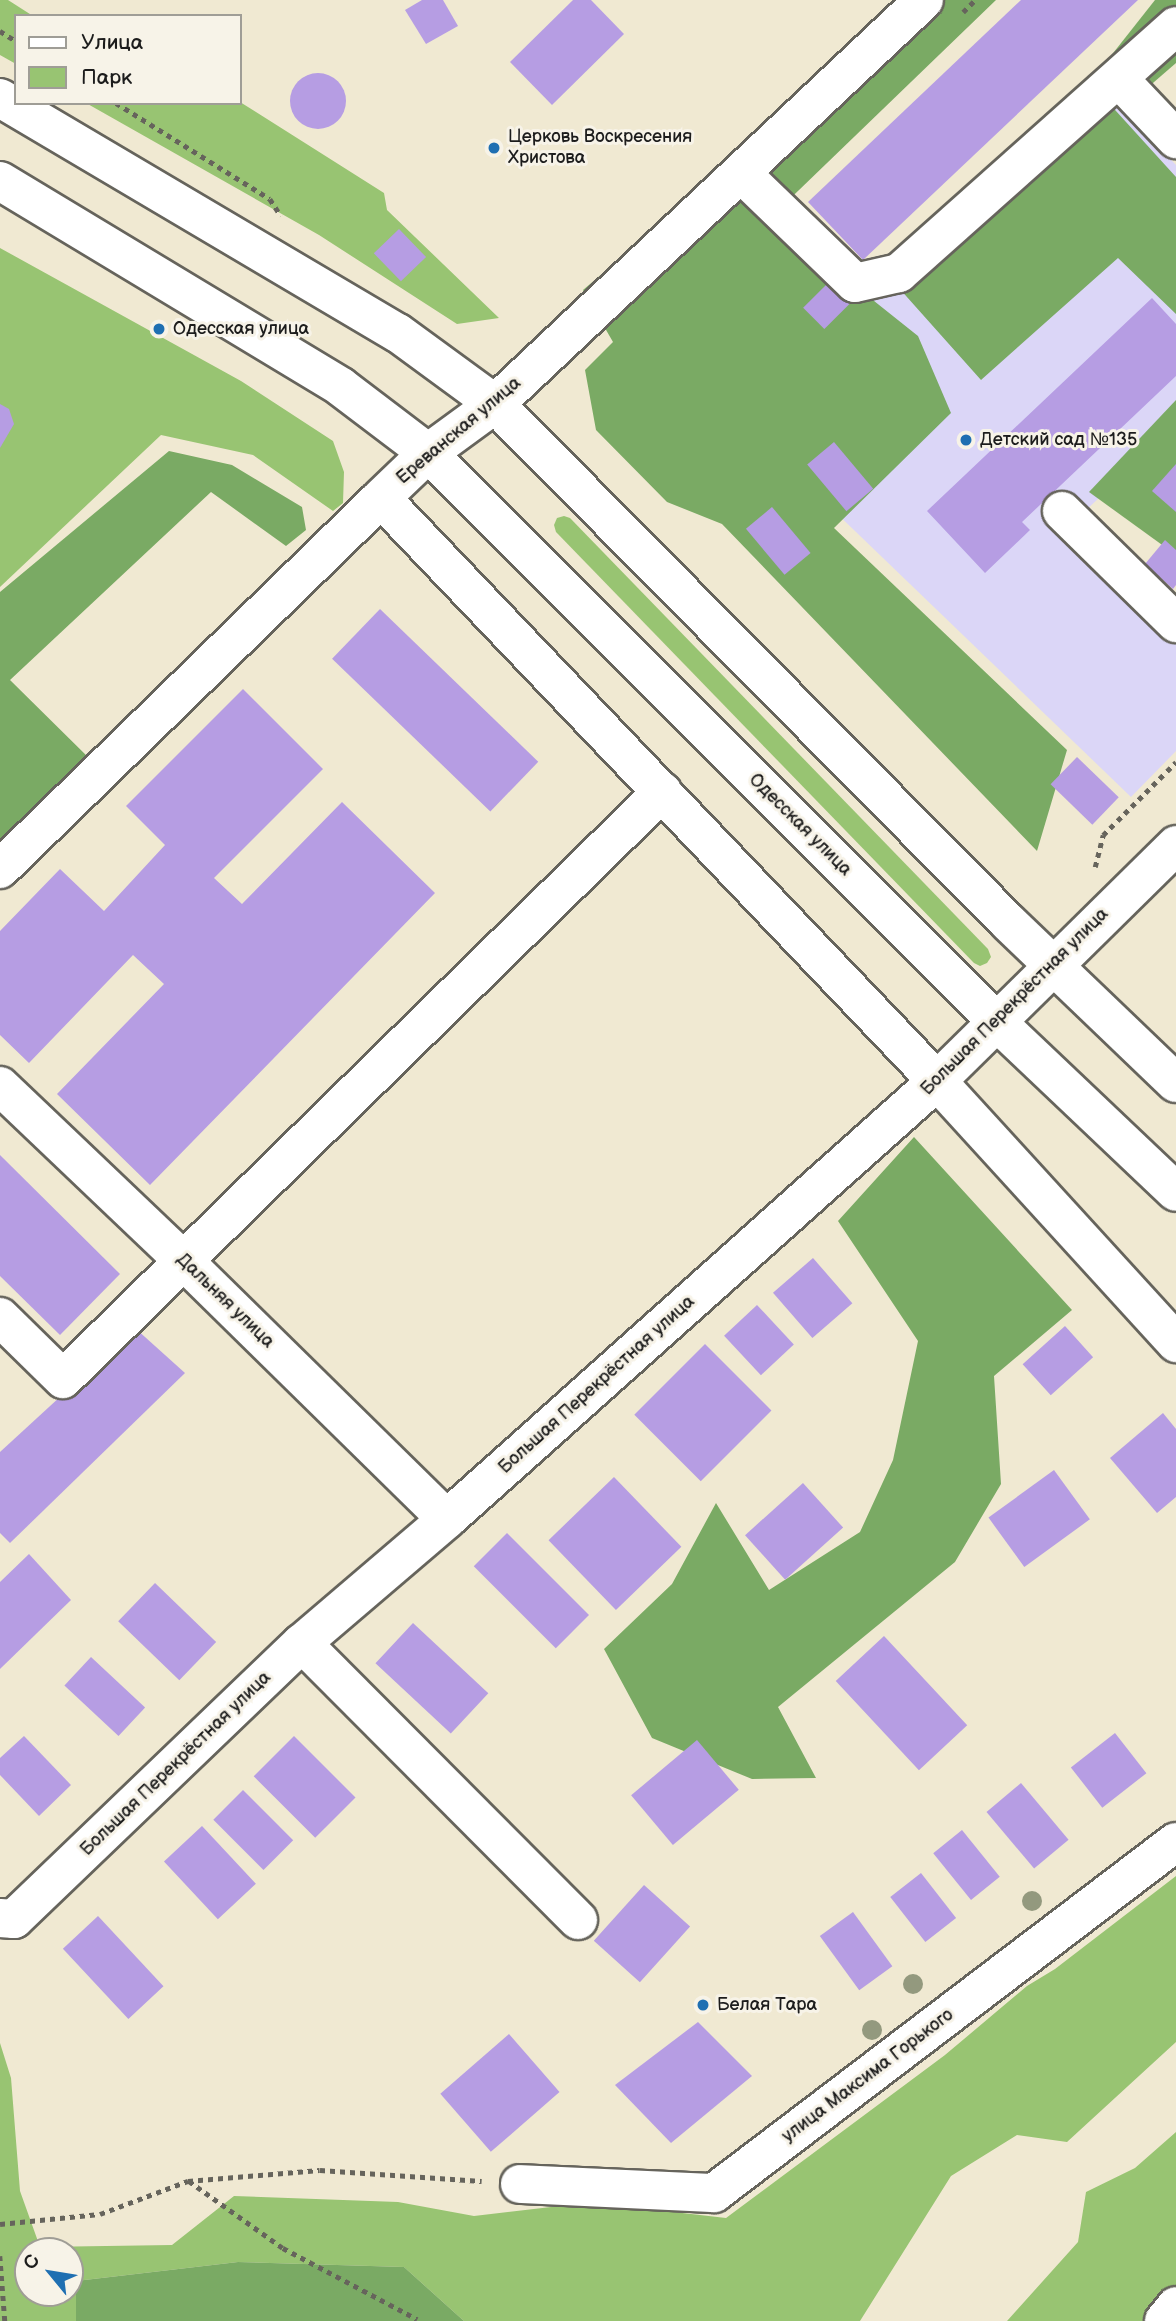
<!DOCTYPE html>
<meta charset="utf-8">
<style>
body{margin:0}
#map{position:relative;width:1176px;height:2321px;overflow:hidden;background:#f0e9d2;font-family:"Balsamiq Sans",sans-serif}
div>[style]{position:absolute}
.built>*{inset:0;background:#dbd6f7}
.green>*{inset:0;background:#98c472}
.forest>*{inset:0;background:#7aaa64}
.building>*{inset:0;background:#b69de3;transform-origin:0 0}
.round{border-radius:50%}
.path>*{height:4.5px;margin-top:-2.25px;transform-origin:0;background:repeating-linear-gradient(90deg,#66645c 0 5px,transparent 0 10px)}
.roads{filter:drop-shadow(2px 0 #66645c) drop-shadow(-2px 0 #66645c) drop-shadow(0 2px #66645c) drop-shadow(0 -2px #66645c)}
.minor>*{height:38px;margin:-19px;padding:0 19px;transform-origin:19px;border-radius:19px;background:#fff}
.major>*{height:38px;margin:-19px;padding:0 19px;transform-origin:19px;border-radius:19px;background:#fff}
.trees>*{width:20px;height:20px;margin:-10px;border-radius:50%;background:#93997e}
.dots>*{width:19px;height:19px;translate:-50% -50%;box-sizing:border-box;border:4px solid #f7f3e8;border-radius:50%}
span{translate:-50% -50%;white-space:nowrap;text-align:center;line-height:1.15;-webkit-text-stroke:6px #f7f3e8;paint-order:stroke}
.poi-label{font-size:18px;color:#1c1c1c}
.left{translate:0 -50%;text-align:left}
.street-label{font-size:18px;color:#1c1c1c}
.legend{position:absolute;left:14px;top:14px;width:228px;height:91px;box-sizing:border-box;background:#f7f3e8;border:2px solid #9f9d96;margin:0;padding:9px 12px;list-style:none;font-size:21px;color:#1c1c1c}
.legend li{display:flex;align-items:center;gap:14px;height:35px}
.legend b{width:35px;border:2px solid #9f9d96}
.north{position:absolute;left:14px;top:2237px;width:70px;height:70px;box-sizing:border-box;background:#f7f3e8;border:2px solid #9f9d96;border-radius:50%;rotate:300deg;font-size:19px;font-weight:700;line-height:28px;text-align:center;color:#1c1c1c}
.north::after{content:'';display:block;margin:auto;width:24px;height:32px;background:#1f6fb2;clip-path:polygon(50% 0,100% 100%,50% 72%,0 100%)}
</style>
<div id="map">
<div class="built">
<div style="clip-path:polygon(1114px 100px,1176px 165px,1176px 426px,1084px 512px,1176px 602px,1176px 751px,1131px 797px,774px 453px,863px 304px,907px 282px)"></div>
</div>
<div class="green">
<div style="clip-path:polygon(0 0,8px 0,33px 16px,16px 16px,16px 64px,0 55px)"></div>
<div style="clip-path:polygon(240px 102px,384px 193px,387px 210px,499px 318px,457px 324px,319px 235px,86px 103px)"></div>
<div style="clip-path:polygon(0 248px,241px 381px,333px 441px,344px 472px,343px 503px,333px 511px,253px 455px,161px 435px,0 587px)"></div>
<div style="clip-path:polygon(564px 516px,570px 518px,988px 949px,991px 957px,987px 963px,980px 966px,974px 963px,556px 532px,554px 525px,557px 518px)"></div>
<div style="clip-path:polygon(evenodd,1176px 1876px,1176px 2042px,1067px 2142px,1017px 2135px,951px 2176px,860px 2321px,464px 2321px,404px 2267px,238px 2262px,76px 2281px,76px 2321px,0 2321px,0 2043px,11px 2078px,20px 2191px,40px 2247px,172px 2245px,234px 2196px,398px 2202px,474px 2216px,551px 2207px,630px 2207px,726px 2218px,945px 2055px,1027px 1986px,1055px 1969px,1176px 1876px,28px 2251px,70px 2251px,70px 2293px,28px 2293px,28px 2251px)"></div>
<div style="clip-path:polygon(1176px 2132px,1176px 2288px,1146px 2321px,1007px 2321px,1078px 2242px,1086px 2192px,1135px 2168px)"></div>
</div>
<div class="forest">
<div style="clip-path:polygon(896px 0,996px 0,770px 218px,918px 336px,951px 413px,834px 528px,1067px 750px,1037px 851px,722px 524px,667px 502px,596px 430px,585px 370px,613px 342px,583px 290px,718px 175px)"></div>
<div style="clip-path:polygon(1155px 0,1176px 0,1176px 63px,1146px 89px,1110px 57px)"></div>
<div style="clip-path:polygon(1086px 78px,1176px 177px,1176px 314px,1118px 258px,981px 380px,882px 269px)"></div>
<div style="clip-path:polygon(1176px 400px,1176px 555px,1089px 492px)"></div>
<div style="clip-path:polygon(169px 451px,232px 465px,302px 507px,306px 530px,286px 546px,211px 492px,10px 680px,92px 761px,0 847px,0 592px)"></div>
<div style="clip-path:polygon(914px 1137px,1072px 1310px,994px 1376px,1001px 1484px,955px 1562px,778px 1707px,816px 1778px,752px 1779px,652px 1738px,604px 1649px,672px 1584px,716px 1503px,769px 1590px,860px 1532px,893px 1460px,918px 1341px,838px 1221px)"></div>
<div style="clip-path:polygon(238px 2262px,404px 2267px,464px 2321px,76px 2321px,76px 2281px)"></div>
</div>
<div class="building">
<div style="clip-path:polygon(422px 0,443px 0,458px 26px,426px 44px,405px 10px)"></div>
<div style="clip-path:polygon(573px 0,591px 0,624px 34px,552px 105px,510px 62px)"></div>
<div style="clip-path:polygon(1021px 0,1138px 0,863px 260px,808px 202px)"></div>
<div class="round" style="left:290px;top:73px;width:56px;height:56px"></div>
<div style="left:399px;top:229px;width:39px;height:35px;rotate:46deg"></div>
<div style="left:830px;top:281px;width:30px;height:38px;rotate:45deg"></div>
<div style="clip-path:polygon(1152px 298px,1176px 324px,1176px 376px,1022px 522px,1030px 530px,985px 573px,927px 511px)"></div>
<div style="clip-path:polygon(0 404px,9px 409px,14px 424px,0 448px)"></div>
<div style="left:834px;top:442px;width:61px;height:35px;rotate:50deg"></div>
<div style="clip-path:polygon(1176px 464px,1176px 512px,1152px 491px)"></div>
<div style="left:772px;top:507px;width:60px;height:34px;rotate:50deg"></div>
<div style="clip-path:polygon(1165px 540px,1176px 550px,1176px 585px,1173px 589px,1145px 564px)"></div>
<div style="left:380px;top:609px;width:220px;height:69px;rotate:44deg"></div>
<div style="clip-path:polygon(243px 689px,323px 769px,214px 878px,242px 904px,342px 802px,435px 893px,150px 1185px,57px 1094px,164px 984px,133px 955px,29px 1063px,0 1035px,0 931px,60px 869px,104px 911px,165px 845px,126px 806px)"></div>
<div style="left:1077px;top:757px;width:58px;height:38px;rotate:44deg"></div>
<div style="clip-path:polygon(0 1155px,120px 1274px,60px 1335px,0 1276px)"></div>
<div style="left:813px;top:1258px;width:60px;height:53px;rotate:49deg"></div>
<div style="left:757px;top:1305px;width:54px;height:45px;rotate:47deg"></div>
<div style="left:1065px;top:1326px;width:42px;height:57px;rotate:48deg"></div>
<div style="clip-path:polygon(135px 1328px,185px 1373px,10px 1543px,0 1533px,0 1452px)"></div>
<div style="left:705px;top:1344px;width:94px;height:100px;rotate:45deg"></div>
<div style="clip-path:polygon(1163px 1413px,1176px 1429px,1176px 1497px,1157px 1513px,1110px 1458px)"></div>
<div style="left:1054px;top:1470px;width:61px;height:81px;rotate:54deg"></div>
<div style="left:614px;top:1477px;width:97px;height:91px;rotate:46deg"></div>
<div style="left:803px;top:1483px;width:60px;height:78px;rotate:48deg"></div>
<div style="left:507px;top:1533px;width:116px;height:47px;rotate:45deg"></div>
<div style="clip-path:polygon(29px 1554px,71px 1600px,0 1669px,0 1582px)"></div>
<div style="left:155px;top:1583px;width:85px;height:53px;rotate:44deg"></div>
<div style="left:413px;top:1623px;width:103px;height:55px;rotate:43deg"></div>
<div style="left:884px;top:1636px;width:122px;height:66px;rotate:47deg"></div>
<div style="left:91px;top:1657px;width:74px;height:39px;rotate:43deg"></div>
<div style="left:1115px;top:1733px;width:51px;height:56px;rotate:52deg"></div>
<div style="clip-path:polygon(24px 1736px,71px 1785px,39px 1816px,0 1775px,0 1758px)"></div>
<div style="left:294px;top:1736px;width:87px;height:57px;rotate:45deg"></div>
<div style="left:697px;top:1740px;width:65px;height:86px;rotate:50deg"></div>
<div style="left:1021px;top:1783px;width:74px;height:45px;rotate:50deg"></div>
<div style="left:243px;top:1790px;width:71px;height:42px;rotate:45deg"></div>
<div style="left:202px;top:1826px;width:79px;height:52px;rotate:47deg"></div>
<div style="left:962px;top:1830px;width:60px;height:37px;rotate:51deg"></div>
<div style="left:921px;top:1873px;width:57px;height:39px;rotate:52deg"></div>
<div style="left:644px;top:1885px;width:62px;height:75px;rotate:42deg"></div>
<div style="left:853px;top:1912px;width:67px;height:41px;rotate:54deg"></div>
<div style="left:98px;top:1916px;width:96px;height:48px;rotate:47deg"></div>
<div style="clip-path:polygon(698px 2022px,752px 2076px,671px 2143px,615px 2085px)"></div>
<div style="left:509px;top:2034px;width:77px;height:91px;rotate:49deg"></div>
</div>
<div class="path">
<div style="left:963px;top:12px;width:17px;rotate:-45deg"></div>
<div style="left:0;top:31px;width:19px;rotate:32deg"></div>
<div style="left:116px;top:103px;width:181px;rotate:31.9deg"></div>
<div style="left:270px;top:199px;width:20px;rotate:57deg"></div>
<div style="left:1095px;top:867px;width:33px;rotate:-76deg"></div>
<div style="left:1103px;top:835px;width:103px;rotate:-45deg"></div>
<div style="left:189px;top:2181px;width:115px;rotate:35.5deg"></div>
<div style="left:283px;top:2248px;width:152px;rotate:27.9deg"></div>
<div style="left:0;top:2224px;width:100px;rotate:-5.7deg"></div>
<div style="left:100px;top:2214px;width:94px;rotate:-20.6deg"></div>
<div style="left:188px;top:2181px;width:132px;rotate:-4.8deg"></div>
<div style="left:320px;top:2170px;width:162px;rotate:3.9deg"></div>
<div style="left:0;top:2256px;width:65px;rotate:85.6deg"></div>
</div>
<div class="roads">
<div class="minor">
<div style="left:1119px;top:79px;width:83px;rotate:46.5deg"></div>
<div style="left:741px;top:173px;width:158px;rotate:44deg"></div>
<div style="left:855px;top:283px;width:45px;rotate:-12.8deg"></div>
<div style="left:899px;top:273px;width:371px;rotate:-41.7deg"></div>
<div style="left:381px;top:498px;width:806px;rotate:46.36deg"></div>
<div style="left:937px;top:1081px;width:355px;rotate:47.6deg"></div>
<div style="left:1062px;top:511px;width:160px;rotate:44.5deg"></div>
<div style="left:0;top:869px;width:532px;rotate:-44.24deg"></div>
<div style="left:381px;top:498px;width:65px;rotate:-43.8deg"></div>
<div style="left:428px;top:453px;width:83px;rotate:-36.2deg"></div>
<div style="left:495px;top:404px;width:589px;rotate:-43.28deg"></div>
<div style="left:0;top:1086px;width:254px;rotate:43.6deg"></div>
<div style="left:184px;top:1261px;width:368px;rotate:44.5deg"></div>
<div style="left:0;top:1317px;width:88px;rotate:44.5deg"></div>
<div style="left:63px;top:1379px;width:839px;rotate:-44.42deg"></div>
<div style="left:302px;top:1643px;width:391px;rotate:45.1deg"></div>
<div style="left:0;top:1918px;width:14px;rotate:4deg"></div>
<div style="left:14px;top:1919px;width:399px;rotate:-43.8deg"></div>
<div style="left:302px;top:1643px;width:191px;rotate:-40.5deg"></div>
<div style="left:447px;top:1519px;width:657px;rotate:-41.79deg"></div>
<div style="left:937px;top:1081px;width:336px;rotate:-44.6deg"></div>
<div style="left:520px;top:2184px;width:194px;rotate:2.7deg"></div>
<div style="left:714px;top:2193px;width:580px;rotate:-37.23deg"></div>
<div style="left:1164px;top:2321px;width:19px;rotate:-51deg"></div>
</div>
<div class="major">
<div style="left:0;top:98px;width:462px;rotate:30.6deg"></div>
<div style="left:398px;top:333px;width:120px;rotate:36.2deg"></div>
<div style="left:495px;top:404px;width:730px;rotate:45.28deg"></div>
<div style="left:1009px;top:923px;width:231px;rotate:43.8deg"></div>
<div style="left:0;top:181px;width:398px;rotate:31.1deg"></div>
<div style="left:341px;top:387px;width:109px;rotate:37.2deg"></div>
<div style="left:428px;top:453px;width:806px;rotate:45deg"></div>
<div style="left:998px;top:1023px;width:245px;rotate:43.5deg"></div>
</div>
</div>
<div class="trees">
<div style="left:1032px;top:1901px"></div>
<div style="left:913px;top:1984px"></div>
<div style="left:872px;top:2030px"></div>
</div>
<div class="dots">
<div style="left:494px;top:148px;background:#1f6fb2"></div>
<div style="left:159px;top:329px;background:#1f6fb2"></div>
<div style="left:966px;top:440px;background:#1f6fb2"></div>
<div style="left:703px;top:2005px;background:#1f6fb2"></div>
</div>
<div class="poi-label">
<span class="left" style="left:508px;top:148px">Церковь Воскресения<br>Христова</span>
<span class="left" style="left:173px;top:329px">Одесская улица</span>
<span class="left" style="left:980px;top:440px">Детский сад №135</span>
<span class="left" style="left:717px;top:2005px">Белая Тара</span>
</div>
<div class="street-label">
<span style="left:459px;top:431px;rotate:-40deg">Ереванская улица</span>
<span style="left:800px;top:825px;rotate:45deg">Одесская улица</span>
<span style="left:1015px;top:1002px;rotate:-45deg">Большая Перекрёстная улица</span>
<span style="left:225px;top:1301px;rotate:44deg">Дальняя улица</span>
<span style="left:597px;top:1385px;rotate:-42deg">Большая Перекрёстная улица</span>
<span style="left:176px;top:1764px;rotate:-44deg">Большая Перекрёстная улица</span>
<span style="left:868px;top:2076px;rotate:-37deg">улица Максима Горького</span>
</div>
<ul class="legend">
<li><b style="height:9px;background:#fff"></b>Улица</li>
<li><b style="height:19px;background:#98c472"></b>Парк</li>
</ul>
<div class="north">С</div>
</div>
